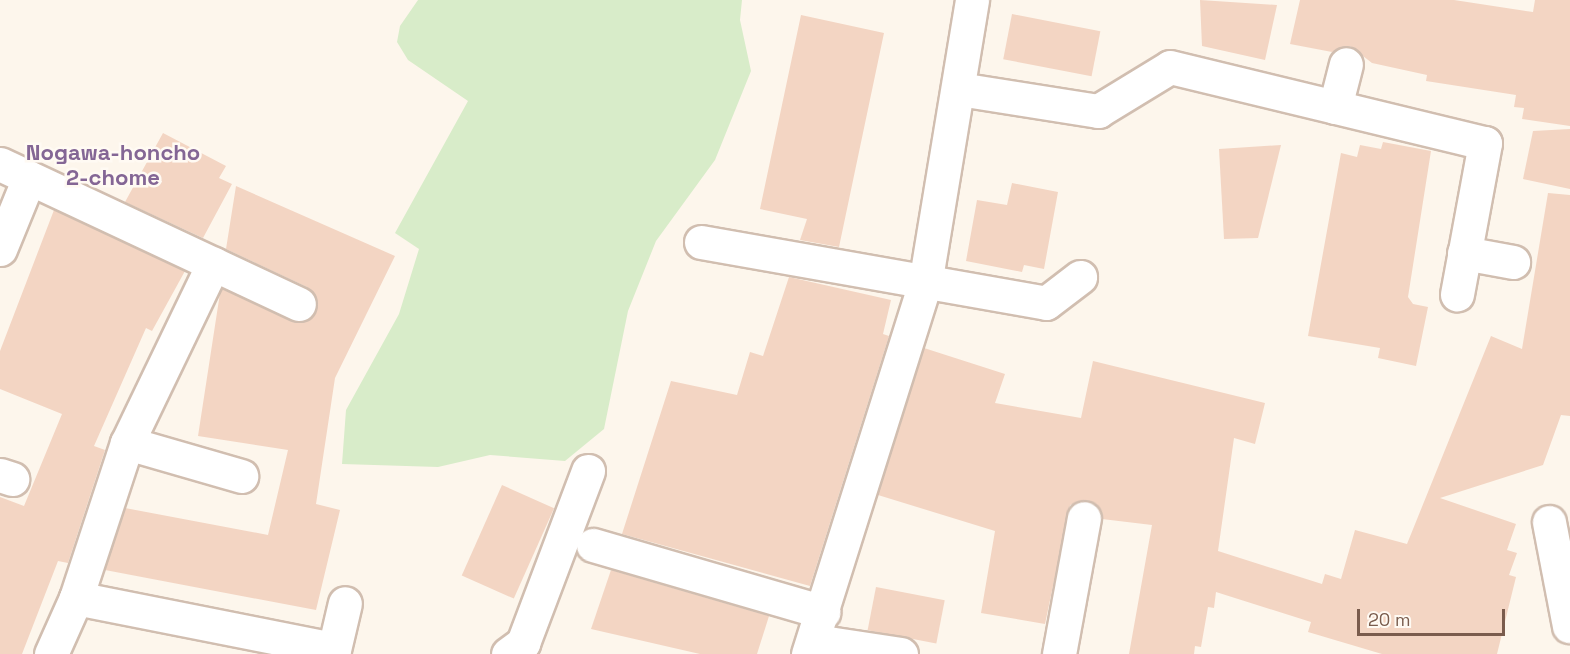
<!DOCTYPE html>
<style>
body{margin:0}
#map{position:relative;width:1570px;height:654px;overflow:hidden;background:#fdf6ec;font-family:"Space Grotesk",sans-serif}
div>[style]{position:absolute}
.green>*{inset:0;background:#d8ecc9}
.building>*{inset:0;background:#f3d5c3;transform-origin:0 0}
.roads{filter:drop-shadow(2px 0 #d1beb0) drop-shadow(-2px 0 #d1beb0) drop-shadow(0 2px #d1beb0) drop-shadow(0 -2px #d1beb0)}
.minor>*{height:33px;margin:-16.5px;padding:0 16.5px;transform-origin:16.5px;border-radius:16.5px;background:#fff}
span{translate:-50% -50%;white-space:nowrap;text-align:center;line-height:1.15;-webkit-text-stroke:5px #fffaf3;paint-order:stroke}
.neighbourhood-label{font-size:22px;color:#846695;font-weight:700}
.scale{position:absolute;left:1357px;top:609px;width:148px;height:27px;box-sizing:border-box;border:3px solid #7a5c4d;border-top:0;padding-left:8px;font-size:18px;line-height:21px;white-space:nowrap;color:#7a5c4d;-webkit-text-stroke:4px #fffaf3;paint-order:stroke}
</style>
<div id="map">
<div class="green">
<div style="clip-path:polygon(418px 0,742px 0,740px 20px,751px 71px,715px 160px,656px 241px,628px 311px,604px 429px,565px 461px,490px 455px,438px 467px,342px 464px,346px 410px,399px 314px,419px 249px,395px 233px,468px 101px,408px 60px,397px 42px,400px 26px)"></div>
</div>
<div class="building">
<div style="clip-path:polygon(1200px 0,1277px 5px,1265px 60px,1202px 46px)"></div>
<div style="clip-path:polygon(1300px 0,1454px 0,1533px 12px,1535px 0,1570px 0,1570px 126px,1522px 119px,1524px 108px,1514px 107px,1516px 95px,1426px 81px,1427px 75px,1372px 63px,1350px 46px,1332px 52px,1290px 44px)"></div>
<div style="left:1012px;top:14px;width:90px;height:46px;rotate:11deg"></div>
<div style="clip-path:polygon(801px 15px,884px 33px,839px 247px,800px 240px,807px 219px,760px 209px)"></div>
<div style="clip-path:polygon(1570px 129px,1570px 189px,1523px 179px,1533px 131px)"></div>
<div style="clip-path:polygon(163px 133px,226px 166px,219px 178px,232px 184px,203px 238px,125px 202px)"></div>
<div style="clip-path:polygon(1383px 142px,1431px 151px,1408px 297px,1413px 304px,1428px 307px,1416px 366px,1378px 358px,1380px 348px,1308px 336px,1341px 153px,1357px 157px,1360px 145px,1381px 149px)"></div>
<div style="clip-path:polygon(1281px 145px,1258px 238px,1224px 239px,1219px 149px)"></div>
<div style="clip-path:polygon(1012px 183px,1058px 192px,1044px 269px,1024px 265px,1022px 272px,966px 261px,977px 200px,1007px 205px)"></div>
<div style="clip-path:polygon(236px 186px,395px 256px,335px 378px,316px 504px,340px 510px,316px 610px,105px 570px,125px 508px,268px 535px,288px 450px,198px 436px,220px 293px,222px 289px,300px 323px,310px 319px,318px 302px,307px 287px,226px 249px)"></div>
<div style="clip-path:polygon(1548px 193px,1570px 195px,1570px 416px,1561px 415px,1543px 465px,1440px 498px,1516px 524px,1507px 550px,1517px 553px,1509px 575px,1516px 577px,1497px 654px,1382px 654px,1308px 632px,1311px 622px,1216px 592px,1214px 608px,1208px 607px,1201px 647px,1195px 646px,1194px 654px,1129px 654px,1152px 525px,1102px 519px,1088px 500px,1070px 505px,1045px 624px,981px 613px,995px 531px,878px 495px,924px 348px,1005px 374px,995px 403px,1081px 418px,1093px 361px,1265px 403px,1255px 444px,1234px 438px,1218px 551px,1322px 584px,1325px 574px,1341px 579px,1355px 530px,1407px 544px,1491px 336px,1522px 349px)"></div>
<div style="clip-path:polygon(54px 210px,185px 271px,152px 331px,146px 328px,94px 446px,105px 450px,68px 563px,58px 561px,22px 654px,0 654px,0 497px,24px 506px,62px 414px,0 389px,0 351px)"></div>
<div style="clip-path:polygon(789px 277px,891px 300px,883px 334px,889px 336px,810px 586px,622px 534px,671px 381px,737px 395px,750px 352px,763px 356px)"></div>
<div style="left:502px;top:485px;width:57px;height:99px;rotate:24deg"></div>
<div style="clip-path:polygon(611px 570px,769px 616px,757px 654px,700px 654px,591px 629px)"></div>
<div style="left:876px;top:587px;width:70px;height:44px;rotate:11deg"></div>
</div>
<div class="roads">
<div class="minor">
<div style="left:959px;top:89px;width:141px;rotate:9deg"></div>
<div style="left:1098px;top:111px;width:84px;rotate:-31.4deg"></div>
<div style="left:1170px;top:67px;width:324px;rotate:13.6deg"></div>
<div style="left:1485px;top:143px;width:154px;rotate:100.5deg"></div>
<div style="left:1335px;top:107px;width:44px;rotate:-75.7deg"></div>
<div style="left:0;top:164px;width:330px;rotate:25.1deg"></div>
<div style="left:701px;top:242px;width:350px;rotate:10deg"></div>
<div style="left:1046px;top:303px;width:43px;rotate:-37.4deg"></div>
<div style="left:0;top:249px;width:77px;rotate:-67.8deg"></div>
<div style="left:1464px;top:253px;width:50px;rotate:10.4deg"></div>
<div style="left:127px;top:443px;width:119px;rotate:16.1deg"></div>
<div style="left:0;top:475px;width:13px;rotate:18deg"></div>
<div style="left:1549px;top:522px;width:106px;rotate:79.1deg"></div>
<div style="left:593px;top:545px;width:240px;rotate:16.2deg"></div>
<div style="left:76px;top:598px;width:263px;rotate:11.2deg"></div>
<div style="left:815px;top:641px;width:87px;rotate:8.6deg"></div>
<div style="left:51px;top:654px;width:61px;rotate:-65.9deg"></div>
<div style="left:76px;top:598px;width:163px;rotate:-71.8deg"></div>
<div style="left:127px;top:443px;width:199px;rotate:-64.3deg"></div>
<div style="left:333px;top:654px;width:52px;rotate:-76.8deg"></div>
<div style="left:508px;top:654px;width:19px;rotate:-36deg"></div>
<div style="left:523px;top:643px;width:184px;rotate:-69.3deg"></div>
<div style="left:808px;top:654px;width:388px;rotate:-72.5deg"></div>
<div style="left:925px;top:284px;width:288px;rotate:-80.6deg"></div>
<div style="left:1059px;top:654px;width:138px;rotate:-79.6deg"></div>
</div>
</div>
<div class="neighbourhood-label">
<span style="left:113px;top:165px">Nogawa-honcho<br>2-chome</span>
</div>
<div class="scale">20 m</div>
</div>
